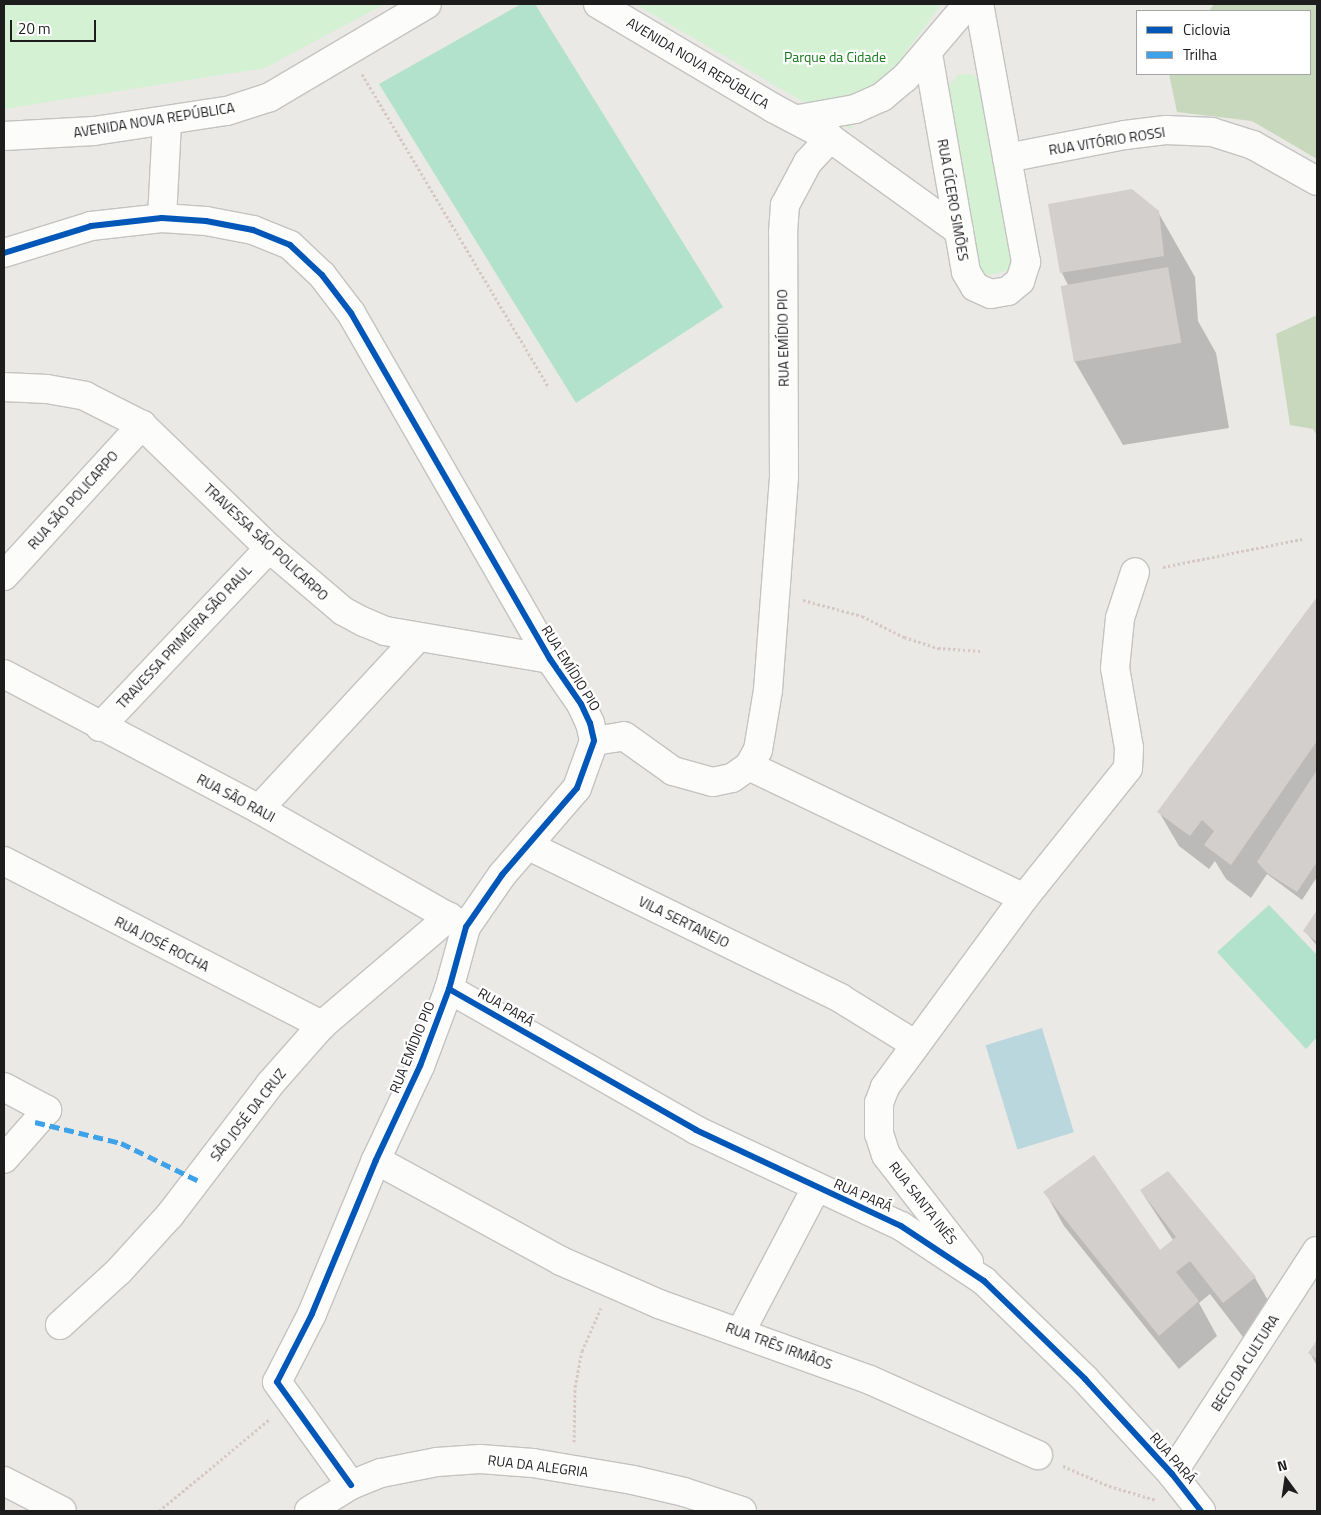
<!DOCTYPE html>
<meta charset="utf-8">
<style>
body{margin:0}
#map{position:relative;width:1321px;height:1515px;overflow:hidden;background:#ebe9e6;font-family:"Titillium Web",sans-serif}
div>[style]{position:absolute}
.forest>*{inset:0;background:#c7d8bc}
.park>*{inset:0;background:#d4f1d3}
.pitch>*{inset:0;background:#b2e1cc}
.water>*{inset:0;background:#bad7de;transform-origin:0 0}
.shadow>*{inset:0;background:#0003}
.building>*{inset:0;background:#d2cfcd;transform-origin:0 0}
.path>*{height:3px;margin-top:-1.5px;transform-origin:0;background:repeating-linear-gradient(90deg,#d5c8c6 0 2.5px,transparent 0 5px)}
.roads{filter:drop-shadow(1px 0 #c4c3c2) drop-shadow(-1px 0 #c4c3c2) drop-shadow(0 1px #c4c3c2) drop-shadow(0 -1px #c4c3c2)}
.minor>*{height:28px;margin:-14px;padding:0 14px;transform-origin:14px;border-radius:14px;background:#fcfcfb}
.quiet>*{height:5px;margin-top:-2.5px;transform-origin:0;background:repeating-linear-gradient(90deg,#3da2ea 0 10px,transparent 0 15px)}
.cycleway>*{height:6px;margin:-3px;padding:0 3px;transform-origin:3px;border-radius:3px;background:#0057b8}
span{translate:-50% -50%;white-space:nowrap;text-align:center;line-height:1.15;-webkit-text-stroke:4.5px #fff;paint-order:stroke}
.park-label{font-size:14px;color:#107615}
.street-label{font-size:14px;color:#1d1d1d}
.frame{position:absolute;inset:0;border:5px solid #1d1d1d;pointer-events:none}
.legend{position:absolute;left:1136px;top:10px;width:175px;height:65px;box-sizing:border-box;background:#fff;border:1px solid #a5a5a5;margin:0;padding:6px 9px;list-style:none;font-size:15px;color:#1d1d1d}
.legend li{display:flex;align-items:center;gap:10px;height:25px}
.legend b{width:25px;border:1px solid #a5a5a5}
.north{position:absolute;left:1261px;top:1455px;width:50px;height:50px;-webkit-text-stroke:4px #fff;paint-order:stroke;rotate:346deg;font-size:14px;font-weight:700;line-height:20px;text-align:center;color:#1d1d1d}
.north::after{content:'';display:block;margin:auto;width:18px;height:22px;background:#1d1d1d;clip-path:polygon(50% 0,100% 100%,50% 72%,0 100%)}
.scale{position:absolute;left:10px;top:20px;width:86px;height:22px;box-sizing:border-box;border:2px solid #1d1d1d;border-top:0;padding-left:6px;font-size:15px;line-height:18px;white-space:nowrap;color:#1d1d1d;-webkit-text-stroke:4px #fff;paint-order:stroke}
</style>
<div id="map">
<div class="forest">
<div style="clip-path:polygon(1214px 4px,1317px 4px,1317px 159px,1252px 121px,1177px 112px,1169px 74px,1310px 74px,1310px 11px,1209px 11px)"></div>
<div style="clip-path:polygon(1317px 315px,1317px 436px,1313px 429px,1290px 425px,1276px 334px)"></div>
</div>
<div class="park">
<div style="clip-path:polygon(4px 4px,385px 4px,265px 68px,4px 109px)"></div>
<div style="clip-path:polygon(635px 4px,941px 4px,850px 129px)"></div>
<div style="clip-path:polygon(971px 74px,981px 81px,1014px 257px,1010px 270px,989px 275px,980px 271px,949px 86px,957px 75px)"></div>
</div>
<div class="pitch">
<div style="clip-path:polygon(521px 4px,535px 4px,723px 307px,576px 403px,379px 84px)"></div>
<div style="clip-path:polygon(1269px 905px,1317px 955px,1317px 1037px,1306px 1049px,1217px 952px)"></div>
</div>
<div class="water">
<div style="left:1042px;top:1028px;width:109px;height:59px;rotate:73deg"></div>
</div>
<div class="shadow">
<div style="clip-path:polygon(1049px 205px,1158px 212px,1195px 277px,1198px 321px,1216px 353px,1229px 428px,1123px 445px,1074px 360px,1068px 285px,1062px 273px)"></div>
<div style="clip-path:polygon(1317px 599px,1317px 877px,1302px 900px,1267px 874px,1251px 898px,1226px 879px,1215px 861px,1209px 869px,1179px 846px,1159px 812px)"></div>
<div style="clip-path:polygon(1317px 912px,1317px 946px,1305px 931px)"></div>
<div style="clip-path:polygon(1168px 1172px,1255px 1278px,1275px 1312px,1243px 1337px,1210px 1294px,1199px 1303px,1217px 1336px,1179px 1369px,1064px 1226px,1045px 1192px,1160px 1252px,1173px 1240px,1141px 1191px)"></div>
<div style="clip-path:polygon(1317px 1342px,1317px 1366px,1310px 1353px)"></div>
</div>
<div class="building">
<div style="clip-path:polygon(1132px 189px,1159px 211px,1164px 256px,1060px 273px,1048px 204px)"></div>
<div style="left:1168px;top:267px;width:77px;height:109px;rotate:80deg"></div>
<div style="clip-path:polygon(1317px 597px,1317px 741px,1231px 865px,1204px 845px,1214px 831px,1202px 820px,1190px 836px,1157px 812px)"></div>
<div style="clip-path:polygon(1317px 770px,1317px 862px,1297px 892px,1267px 873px,1257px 862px)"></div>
<div style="clip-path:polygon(1317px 910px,1317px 942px,1303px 931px)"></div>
<div style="clip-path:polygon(1094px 1155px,1160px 1250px,1176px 1237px,1140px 1190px,1168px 1171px,1256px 1277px,1223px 1303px,1190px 1261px,1176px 1272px,1199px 1301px,1159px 1336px,1043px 1192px)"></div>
<div style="clip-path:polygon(1317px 1340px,1317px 1359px,1308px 1353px)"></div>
</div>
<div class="path">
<div style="left:362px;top:74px;width:365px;rotate:59.2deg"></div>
<div style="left:1163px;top:567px;width:142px;rotate:-11.4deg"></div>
<div style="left:803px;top:600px;width:61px;rotate:15.2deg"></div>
<div style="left:862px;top:616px;width:47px;rotate:26.6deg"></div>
<div style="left:904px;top:637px;width:36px;rotate:18deg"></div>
<div style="left:938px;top:648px;width:43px;rotate:4deg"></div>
<div style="left:574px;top:1442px;width:55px;rotate:-89deg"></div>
<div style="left:575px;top:1387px;width:37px;rotate:-79deg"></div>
<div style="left:582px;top:1351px;width:47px;rotate:-66.2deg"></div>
<div style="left:1063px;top:1466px;width:50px;rotate:23.5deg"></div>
<div style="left:1109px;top:1486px;width:49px;rotate:16.6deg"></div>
<div style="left:159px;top:1511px;width:144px;rotate:-39.7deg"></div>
</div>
<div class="roads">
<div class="minor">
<div style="left:598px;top:4px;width:204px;rotate:30.7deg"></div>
<div style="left:773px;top:108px;width:64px;rotate:27.8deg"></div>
<div style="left:830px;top:138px;width:159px;rotate:35.8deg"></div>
<div style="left:928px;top:54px;width:221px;rotate:80.1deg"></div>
<div style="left:966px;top:272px;width:17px;rotate:59deg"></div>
<div style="left:975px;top:287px;width:17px;rotate:24deg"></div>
<div style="left:991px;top:294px;width:17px;rotate:-10deg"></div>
<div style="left:1008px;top:291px;width:16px;rotate:-40deg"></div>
<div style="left:1020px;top:281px;width:20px;rotate:-72deg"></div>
<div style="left:1026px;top:262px;width:262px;rotate:-100.3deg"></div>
<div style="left:799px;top:119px;width:57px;rotate:-10.1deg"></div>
<div style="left:855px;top:109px;width:30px;rotate:-24deg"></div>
<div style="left:882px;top:97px;width:30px;rotate:-40deg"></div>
<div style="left:905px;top:78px;width:97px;rotate:-49.6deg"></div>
<div style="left:4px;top:136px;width:90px;rotate:-3.2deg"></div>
<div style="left:94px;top:131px;width:134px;rotate:-8.6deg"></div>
<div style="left:227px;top:111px;width:45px;rotate:-18deg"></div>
<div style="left:270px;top:97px;width:182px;rotate:-30.6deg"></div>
<div style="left:1007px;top:158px;width:120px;rotate:-11deg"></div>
<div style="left:1125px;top:135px;width:41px;rotate:-7deg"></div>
<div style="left:1166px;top:130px;width:46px;rotate:2.5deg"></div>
<div style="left:1212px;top:132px;width:43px;rotate:17.6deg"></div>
<div style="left:1253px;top:145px;width:73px;rotate:29.4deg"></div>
<div style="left:162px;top:218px;width:97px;rotate:-87deg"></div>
<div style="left:4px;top:253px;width:91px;rotate:-17.2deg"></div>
<div style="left:91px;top:226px;width:71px;rotate:-6.4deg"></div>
<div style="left:162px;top:218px;width:44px;rotate:3.9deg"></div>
<div style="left:206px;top:221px;width:48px;rotate:10.8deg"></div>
<div style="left:253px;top:230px;width:40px;rotate:22deg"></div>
<div style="left:290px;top:245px;width:44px;rotate:43.2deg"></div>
<div style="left:322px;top:275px;width:48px;rotate:52.7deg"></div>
<div style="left:351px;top:313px;width:399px;rotate:60.1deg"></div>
<div style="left:550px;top:659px;width:55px;rotate:55.4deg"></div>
<div style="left:581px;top:704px;width:21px;rotate:65deg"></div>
<div style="left:590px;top:723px;width:18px;rotate:77deg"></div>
<div style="left:594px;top:741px;width:50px;rotate:109.9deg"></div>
<div style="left:577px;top:788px;width:115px;rotate:130.8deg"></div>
<div style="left:502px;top:875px;width:63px;rotate:124.7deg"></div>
<div style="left:466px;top:927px;width:64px;rotate:105.3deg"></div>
<div style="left:449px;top:989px;width:82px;rotate:110.6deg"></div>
<div style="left:420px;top:1066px;width:104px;rotate:115.1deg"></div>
<div style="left:376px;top:1160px;width:167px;rotate:112.6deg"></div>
<div style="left:312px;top:1314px;width:76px;rotate:117.2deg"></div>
<div style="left:277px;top:1382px;width:127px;rotate:54.3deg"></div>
<div style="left:4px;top:387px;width:43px;rotate:2.7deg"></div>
<div style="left:47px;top:389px;width:39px;rotate:10deg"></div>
<div style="left:85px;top:396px;width:64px;rotate:27deg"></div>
<div style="left:142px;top:425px;width:177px;rotate:44.1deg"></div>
<div style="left:269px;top:548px;width:97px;rotate:40.4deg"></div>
<div style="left:343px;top:611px;width:24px;rotate:28deg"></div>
<div style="left:364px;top:622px;width:23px;rotate:23deg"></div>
<div style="left:385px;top:631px;width:167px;rotate:9.6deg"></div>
<div style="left:4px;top:576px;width:205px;rotate:-47.6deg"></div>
<div style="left:4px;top:674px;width:289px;rotate:27.9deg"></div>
<div style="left:259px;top:809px;width:234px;rotate:29.7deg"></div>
<div style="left:100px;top:727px;width:246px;rotate:-46.6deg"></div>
<div style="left:594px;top:741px;width:30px;rotate:-9deg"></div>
<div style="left:624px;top:736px;width:60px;rotate:35.5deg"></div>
<div style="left:673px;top:771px;width:41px;rotate:15.4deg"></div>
<div style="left:713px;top:782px;width:19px;rotate:-12deg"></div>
<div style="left:732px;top:778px;width:21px;rotate:-35deg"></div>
<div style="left:749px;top:766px;width:18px;rotate:-61deg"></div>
<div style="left:758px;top:750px;width:61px;rotate:-80.5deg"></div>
<div style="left:768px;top:690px;width:213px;rotate:-85.7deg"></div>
<div style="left:784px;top:478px;width:245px;rotate:-90.2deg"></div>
<div style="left:783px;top:233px;width:28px;rotate:-86deg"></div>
<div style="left:785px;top:205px;width:49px;rotate:-61.9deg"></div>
<div style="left:808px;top:162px;width:33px;rotate:-47deg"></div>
<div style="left:749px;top:766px;width:305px;rotate:25.6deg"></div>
<div style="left:1024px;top:898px;width:166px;rotate:-51.3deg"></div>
<div style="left:1128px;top:768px;width:20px;rotate:-87deg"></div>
<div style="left:1129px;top:748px;width:81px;rotate:-99.9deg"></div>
<div style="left:1115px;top:668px;width:50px;rotate:-84.3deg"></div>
<div style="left:1120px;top:618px;width:48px;rotate:-71.9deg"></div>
<div style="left:259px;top:809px;width:234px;rotate:-47.2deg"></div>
<div style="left:529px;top:846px;width:346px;rotate:26deg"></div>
<div style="left:840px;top:998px;width:89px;rotate:31.7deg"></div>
<div style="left:4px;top:861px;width:358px;rotate:27.3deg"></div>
<div style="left:449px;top:989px;width:284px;rotate:29.7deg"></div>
<div style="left:696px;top:1130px;width:226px;rotate:25.1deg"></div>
<div style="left:901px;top:1226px;width:100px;rotate:33.5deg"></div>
<div style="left:984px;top:1281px;width:141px;rotate:44.1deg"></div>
<div style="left:1085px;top:1379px;width:129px;rotate:47.5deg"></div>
<div style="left:1172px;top:1474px;width:47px;rotate:51.9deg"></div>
<div style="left:4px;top:1087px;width:49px;rotate:28.1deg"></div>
<div style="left:47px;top:1110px;width:65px;rotate:131.3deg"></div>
<div style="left:376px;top:1160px;width:211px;rotate:28.6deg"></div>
<div style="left:561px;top:1261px;width:107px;rotate:23.7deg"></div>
<div style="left:659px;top:1304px;width:224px;rotate:19.8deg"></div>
<div style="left:870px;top:1380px;width:184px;rotate:24.1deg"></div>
<div style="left:969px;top:1262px;width:135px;rotate:-127.8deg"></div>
<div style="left:886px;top:1155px;width:22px;rotate:-108deg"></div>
<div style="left:879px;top:1134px;width:31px;rotate:-90deg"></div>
<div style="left:879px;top:1103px;width:17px;rotate:-69deg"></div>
<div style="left:885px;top:1087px;width:235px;rotate:-53.7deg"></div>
<div style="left:60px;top:1325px;width:80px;rotate:-42.5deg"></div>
<div style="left:119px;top:1271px;width:76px;rotate:-47.7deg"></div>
<div style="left:170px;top:1215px;width:165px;rotate:-52.6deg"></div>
<div style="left:270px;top:1084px;width:79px;rotate:-48.6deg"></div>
<div style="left:322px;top:1025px;width:167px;rotate:-40.4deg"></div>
<div style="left:741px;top:1331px;width:161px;rotate:-62.3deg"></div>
<div style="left:1172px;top:1474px;width:266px;rotate:-57deg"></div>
<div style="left:4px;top:1481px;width:65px;rotate:27.3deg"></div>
<div style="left:309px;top:1511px;width:49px;rotate:-31.8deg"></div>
<div style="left:351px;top:1485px;width:32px;rotate:-22deg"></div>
<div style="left:381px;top:1473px;width:57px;rotate:-11.1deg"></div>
<div style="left:437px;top:1462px;width:43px;rotate:-4deg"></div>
<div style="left:480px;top:1459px;width:53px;rotate:4.3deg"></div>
<div style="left:533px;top:1463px;width:101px;rotate:9.6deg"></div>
<div style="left:633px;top:1480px;width:52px;rotate:13.2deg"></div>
<div style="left:684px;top:1492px;width:61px;rotate:18.1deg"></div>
</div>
</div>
<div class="quiet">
<div style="left:35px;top:1122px;width:89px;rotate:13.7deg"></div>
<div style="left:121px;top:1143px;width:85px;rotate:26deg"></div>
</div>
<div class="cycleway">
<div style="left:4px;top:253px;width:91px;rotate:-17.2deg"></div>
<div style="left:91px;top:226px;width:71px;rotate:-6.4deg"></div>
<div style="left:162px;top:218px;width:44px;rotate:3.9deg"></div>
<div style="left:206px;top:221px;width:48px;rotate:10.8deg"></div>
<div style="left:253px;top:230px;width:40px;rotate:22deg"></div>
<div style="left:290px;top:245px;width:44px;rotate:43.2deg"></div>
<div style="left:322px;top:275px;width:48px;rotate:52.7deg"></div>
<div style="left:351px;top:313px;width:399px;rotate:60.1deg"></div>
<div style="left:550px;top:659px;width:55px;rotate:55.4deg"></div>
<div style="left:581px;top:704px;width:21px;rotate:65deg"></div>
<div style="left:590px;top:723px;width:18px;rotate:77deg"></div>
<div style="left:594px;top:741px;width:50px;rotate:109.9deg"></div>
<div style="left:577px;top:788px;width:115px;rotate:130.8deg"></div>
<div style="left:502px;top:875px;width:63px;rotate:124.7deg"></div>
<div style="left:466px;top:927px;width:64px;rotate:105.3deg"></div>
<div style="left:449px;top:989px;width:82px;rotate:110.6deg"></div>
<div style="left:420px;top:1066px;width:104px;rotate:115.1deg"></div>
<div style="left:376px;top:1160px;width:167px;rotate:112.6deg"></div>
<div style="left:312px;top:1314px;width:76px;rotate:117.2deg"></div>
<div style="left:277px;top:1382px;width:127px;rotate:54.3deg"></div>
<div style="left:449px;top:989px;width:284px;rotate:29.7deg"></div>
<div style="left:696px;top:1130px;width:226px;rotate:25.1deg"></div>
<div style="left:901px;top:1226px;width:100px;rotate:33.5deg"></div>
<div style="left:984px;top:1281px;width:141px;rotate:44.1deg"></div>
<div style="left:1085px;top:1379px;width:129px;rotate:47.5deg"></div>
<div style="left:1172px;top:1474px;width:47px;rotate:51.9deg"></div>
</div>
<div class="park-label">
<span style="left:835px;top:57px">Parque da Cidade</span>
</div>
<div class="street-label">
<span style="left:698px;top:63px;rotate:31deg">AVENIDA NOVA REPÚBLICA</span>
<span style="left:154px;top:120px;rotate:-9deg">AVENIDA NOVA REPÚBLICA</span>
<span style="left:1107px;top:141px;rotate:-9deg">RUA VITÓRIO ROSSI</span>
<span style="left:953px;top:200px;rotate:80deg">RUA CÍCERO SIMÕES</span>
<span style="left:783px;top:338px;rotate:-91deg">RUA EMÍDIO PIO</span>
<span style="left:73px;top:500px;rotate:-48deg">RUA SÃO POLICARPO</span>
<span style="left:266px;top:542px;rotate:43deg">TRAVESSA SÃO POLICARPO</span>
<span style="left:184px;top:637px;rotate:-47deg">TRAVESSA PRIMEIRA SÃO RAUL</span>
<span style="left:571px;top:668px;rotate:58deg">RUA EMÍDIO PIO</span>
<span style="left:236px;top:798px;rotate:28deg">RUA SÃO RAUI</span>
<span style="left:684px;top:922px;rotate:26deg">VILA SERTANEJO</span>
<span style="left:162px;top:944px;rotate:27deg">RUA JOSÉ ROCHA</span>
<span style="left:506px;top:1007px;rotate:30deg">RUA PARÁ</span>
<span style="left:412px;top:1047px;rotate:-68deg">RUA EMÍDIO PIO</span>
<span style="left:248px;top:1115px;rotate:-52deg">SÃO JOSÉ DA CRUZ</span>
<span style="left:863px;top:1195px;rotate:24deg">RUA PARÁ</span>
<span style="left:923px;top:1203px;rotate:52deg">RUA SANTA INÊS</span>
<span style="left:779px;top:1346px;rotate:20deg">RUA TRÊS IRMÃOS</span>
<span style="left:1245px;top:1363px;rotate:-57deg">BECO DA CULTURA</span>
<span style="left:1173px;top:1458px;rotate:49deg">RUA PARÁ</span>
<span style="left:538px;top:1466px;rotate:7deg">RUA DA ALEGRIA</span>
</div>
<div class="frame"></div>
<ul class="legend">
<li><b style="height:6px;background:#0057b8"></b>Ciclovia</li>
<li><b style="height:6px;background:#3da2ea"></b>Trilha</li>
</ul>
<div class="north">N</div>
<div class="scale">20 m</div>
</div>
